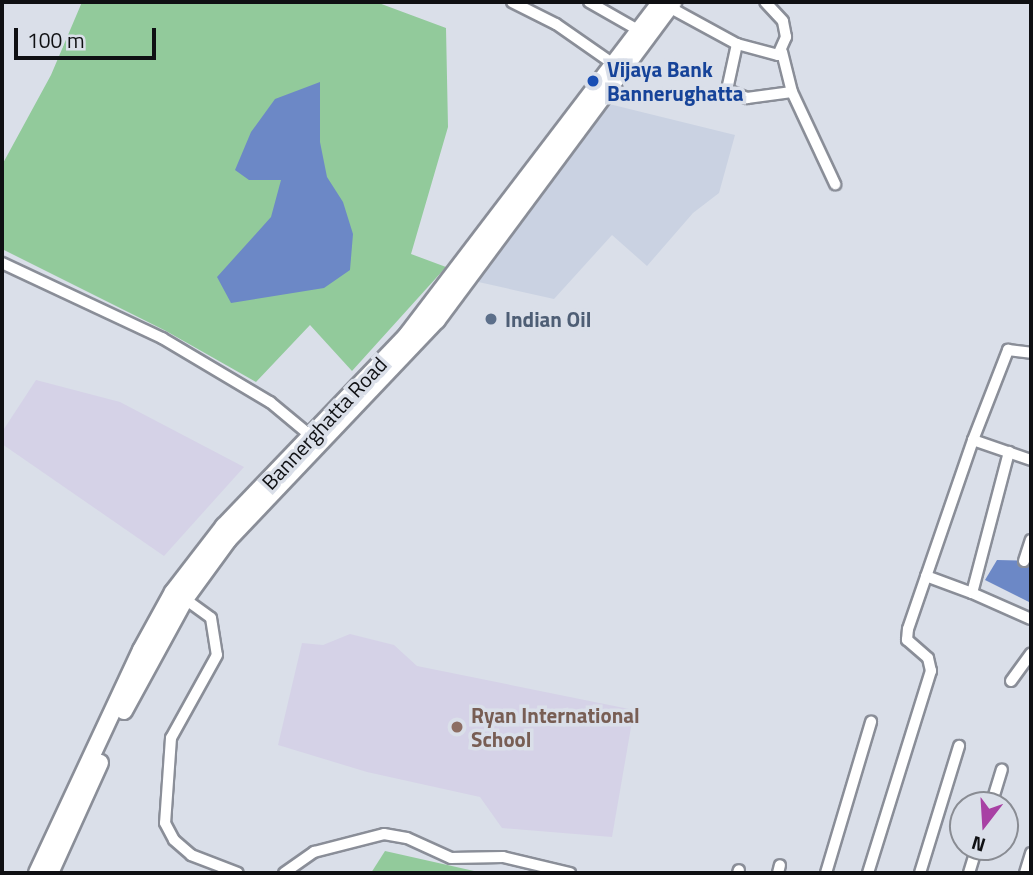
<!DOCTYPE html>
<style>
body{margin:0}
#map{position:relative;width:1033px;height:875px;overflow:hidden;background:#dadfe9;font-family:"Titillium Web",sans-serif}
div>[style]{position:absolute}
.built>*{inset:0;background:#cad2e2}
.education>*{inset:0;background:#d5d2e7}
.green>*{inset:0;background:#92ca9b}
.water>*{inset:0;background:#6c88c6}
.roads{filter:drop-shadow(2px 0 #8a8e98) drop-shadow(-2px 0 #8a8e98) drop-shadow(0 2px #8a8e98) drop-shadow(0 -2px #8a8e98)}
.minor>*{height:10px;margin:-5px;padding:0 5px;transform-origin:5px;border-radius:5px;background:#fff}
.primary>*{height:16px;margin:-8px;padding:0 8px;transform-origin:8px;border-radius:8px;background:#fff}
.dots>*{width:19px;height:19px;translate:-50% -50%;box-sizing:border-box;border:4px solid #dadfe9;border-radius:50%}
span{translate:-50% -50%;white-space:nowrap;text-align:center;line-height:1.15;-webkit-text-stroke:7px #dadfe9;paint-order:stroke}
.transit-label{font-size:21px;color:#164399;font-weight:700}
.left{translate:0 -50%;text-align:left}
.service-label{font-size:21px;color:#4e5e75;font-weight:700}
.street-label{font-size:21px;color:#0f1013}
.education-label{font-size:21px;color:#785e54;font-weight:700}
.frame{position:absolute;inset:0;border:4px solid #0f1013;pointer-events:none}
.north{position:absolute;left:949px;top:791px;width:70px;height:70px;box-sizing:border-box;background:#dadfe9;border:2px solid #898c93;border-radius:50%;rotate:197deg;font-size:19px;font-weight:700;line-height:28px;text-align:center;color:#0f1013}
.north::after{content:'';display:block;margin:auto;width:24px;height:32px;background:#a841a4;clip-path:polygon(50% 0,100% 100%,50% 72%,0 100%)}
.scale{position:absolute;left:14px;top:28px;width:142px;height:32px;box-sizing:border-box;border:4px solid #0f1013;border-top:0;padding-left:9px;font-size:21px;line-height:24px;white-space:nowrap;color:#0f1013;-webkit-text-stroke:5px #dadfe9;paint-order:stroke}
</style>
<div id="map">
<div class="built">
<div style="clip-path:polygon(605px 103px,735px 135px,719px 193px,693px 213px,647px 266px,612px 235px,554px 299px,474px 281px)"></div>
</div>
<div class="education">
<div style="clip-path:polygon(36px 380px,120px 402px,244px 467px,164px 556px,2px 444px,2px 432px)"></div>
<div style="clip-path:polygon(350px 634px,394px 645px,417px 666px,634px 710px,612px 837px,502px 828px,480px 797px,367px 772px,278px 745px,302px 643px,323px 645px)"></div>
</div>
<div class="green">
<div style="clip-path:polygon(82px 2px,376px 2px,446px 28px,448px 127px,411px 254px,446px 267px,352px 371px,310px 325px,256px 382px,166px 331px,2px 249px,2px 165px,51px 75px)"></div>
<div style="clip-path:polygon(385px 851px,483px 873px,371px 873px)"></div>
</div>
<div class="water">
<div style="clip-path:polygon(320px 82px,320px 142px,327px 177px,343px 202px,353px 234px,350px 270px,324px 288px,231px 303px,217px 277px,271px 217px,281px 180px,249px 180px,235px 170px,251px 132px,275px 99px)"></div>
<div style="clip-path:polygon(997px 560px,1031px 561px,1031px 603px,985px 580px)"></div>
</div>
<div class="roads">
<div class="minor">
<div style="left:512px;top:2px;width:49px;rotate:26.6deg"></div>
<div style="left:556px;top:24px;width:68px;rotate:34.9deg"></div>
<div style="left:589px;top:2px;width:56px;rotate:29.7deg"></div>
<div style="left:669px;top:7px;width:77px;rotate:28.6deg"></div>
<div style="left:737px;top:44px;width:42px;rotate:15deg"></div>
<div style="left:778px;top:55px;width:20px;rotate:-66deg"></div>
<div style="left:786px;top:37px;width:16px;rotate:-101deg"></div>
<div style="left:783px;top:21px;width:26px;rotate:-133deg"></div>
<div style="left:737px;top:44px;width:47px;rotate:102.3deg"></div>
<div style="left:727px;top:90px;width:22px;rotate:22deg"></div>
<div style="left:747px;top:98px;width:45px;rotate:-7.6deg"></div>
<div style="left:782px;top:52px;width:41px;rotate:76deg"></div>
<div style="left:792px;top:92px;width:102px;rotate:64.9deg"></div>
<div style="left:2px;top:263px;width:177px;rotate:25.1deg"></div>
<div style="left:162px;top:338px;width:126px;rotate:30.7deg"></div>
<div style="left:270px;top:402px;width:53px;rotate:39.7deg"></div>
<div style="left:973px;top:440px;width:97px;rotate:-68.7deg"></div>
<div style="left:1008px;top:350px;width:23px;rotate:7deg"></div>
<div style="left:1024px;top:561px;width:22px;rotate:-72deg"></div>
<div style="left:926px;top:576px;width:49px;rotate:20.3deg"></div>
<div style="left:972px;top:593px;width:146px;rotate:-75.3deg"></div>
<div style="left:972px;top:593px;width:64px;rotate:23.8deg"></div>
<div style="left:185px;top:599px;width:32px;rotate:36deg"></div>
<div style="left:211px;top:618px;width:37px;rotate:81deg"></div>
<div style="left:217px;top:655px;width:95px;rotate:119deg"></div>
<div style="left:171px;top:738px;width:85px;rotate:94deg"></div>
<div style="left:165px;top:823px;width:19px;rotate:62deg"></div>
<div style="left:174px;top:840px;width:23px;rotate:41deg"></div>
<div style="left:191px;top:855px;width:50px;rotate:21deg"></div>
<div style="left:1011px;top:681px;width:34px;rotate:-54deg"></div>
<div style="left:991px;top:805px;width:37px;rotate:-73deg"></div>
<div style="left:284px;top:873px;width:37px;rotate:-35deg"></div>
<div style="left:314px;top:852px;width:72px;rotate:-14.4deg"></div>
<div style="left:384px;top:834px;width:23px;rotate:10deg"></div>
<div style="left:407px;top:838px;width:48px;rotate:24.4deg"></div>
<div style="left:451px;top:858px;width:52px;rotate:-1.1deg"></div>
<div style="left:503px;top:857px;width:69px;rotate:13.4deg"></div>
<div style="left:738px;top:873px;width:3px;rotate:-72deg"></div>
<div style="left:778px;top:873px;width:8px;rotate:-76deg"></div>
<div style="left:826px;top:873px;width:158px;rotate:-73.4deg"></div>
<div style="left:868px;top:873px;width:212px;rotate:-72.7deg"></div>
<div style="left:931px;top:671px;width:13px;rotate:-103deg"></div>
<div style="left:928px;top:658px;width:28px;rotate:-139deg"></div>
<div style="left:907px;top:640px;width:11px;rotate:-85deg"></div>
<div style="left:908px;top:629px;width:200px;rotate:-71deg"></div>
<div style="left:973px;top:440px;width:61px;rotate:19deg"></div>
<div style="left:920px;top:873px;width:133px;rotate:-72.9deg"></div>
<div style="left:969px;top:873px;width:27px;rotate:-73deg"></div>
<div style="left:1025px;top:873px;width:21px;rotate:-73deg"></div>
</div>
<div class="primary">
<div style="left:124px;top:711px;width:128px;rotate:-61.4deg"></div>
<div style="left:185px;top:599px;width:73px;rotate:-53.9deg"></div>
<div style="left:228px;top:540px;width:303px;rotate:-46.5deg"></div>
<div style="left:437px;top:320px;width:396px;rotate:-53.4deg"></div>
<div style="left:37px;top:873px;width:246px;rotate:-65deg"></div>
<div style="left:141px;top:650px;width:66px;rotate:-61.1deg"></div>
<div style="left:173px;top:592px;width:83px;rotate:-52.3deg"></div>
<div style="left:224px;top:526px;width:265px;rotate:-46.2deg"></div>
<div style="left:407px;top:335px;width:419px;rotate:-52.7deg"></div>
<div style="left:50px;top:873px;width:121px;rotate:-65.6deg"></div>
</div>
</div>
<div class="dots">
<div style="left:593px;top:81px;background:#1a4fb4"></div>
<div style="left:491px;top:319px;background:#5c6f8a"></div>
<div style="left:457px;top:727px;background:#8d6e63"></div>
</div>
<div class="transit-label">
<span class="left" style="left:607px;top:81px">Vijaya Bank<br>Bannerughatta</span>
</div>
<div class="service-label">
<span class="left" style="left:505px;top:319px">Indian Oil</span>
</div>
<div class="street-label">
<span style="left:324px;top:423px;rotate:-47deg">Bannerghatta Road</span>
</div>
<div class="education-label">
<span class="left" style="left:471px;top:727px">Ryan International<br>School</span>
</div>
<div class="frame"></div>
<div class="north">N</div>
<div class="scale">100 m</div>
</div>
